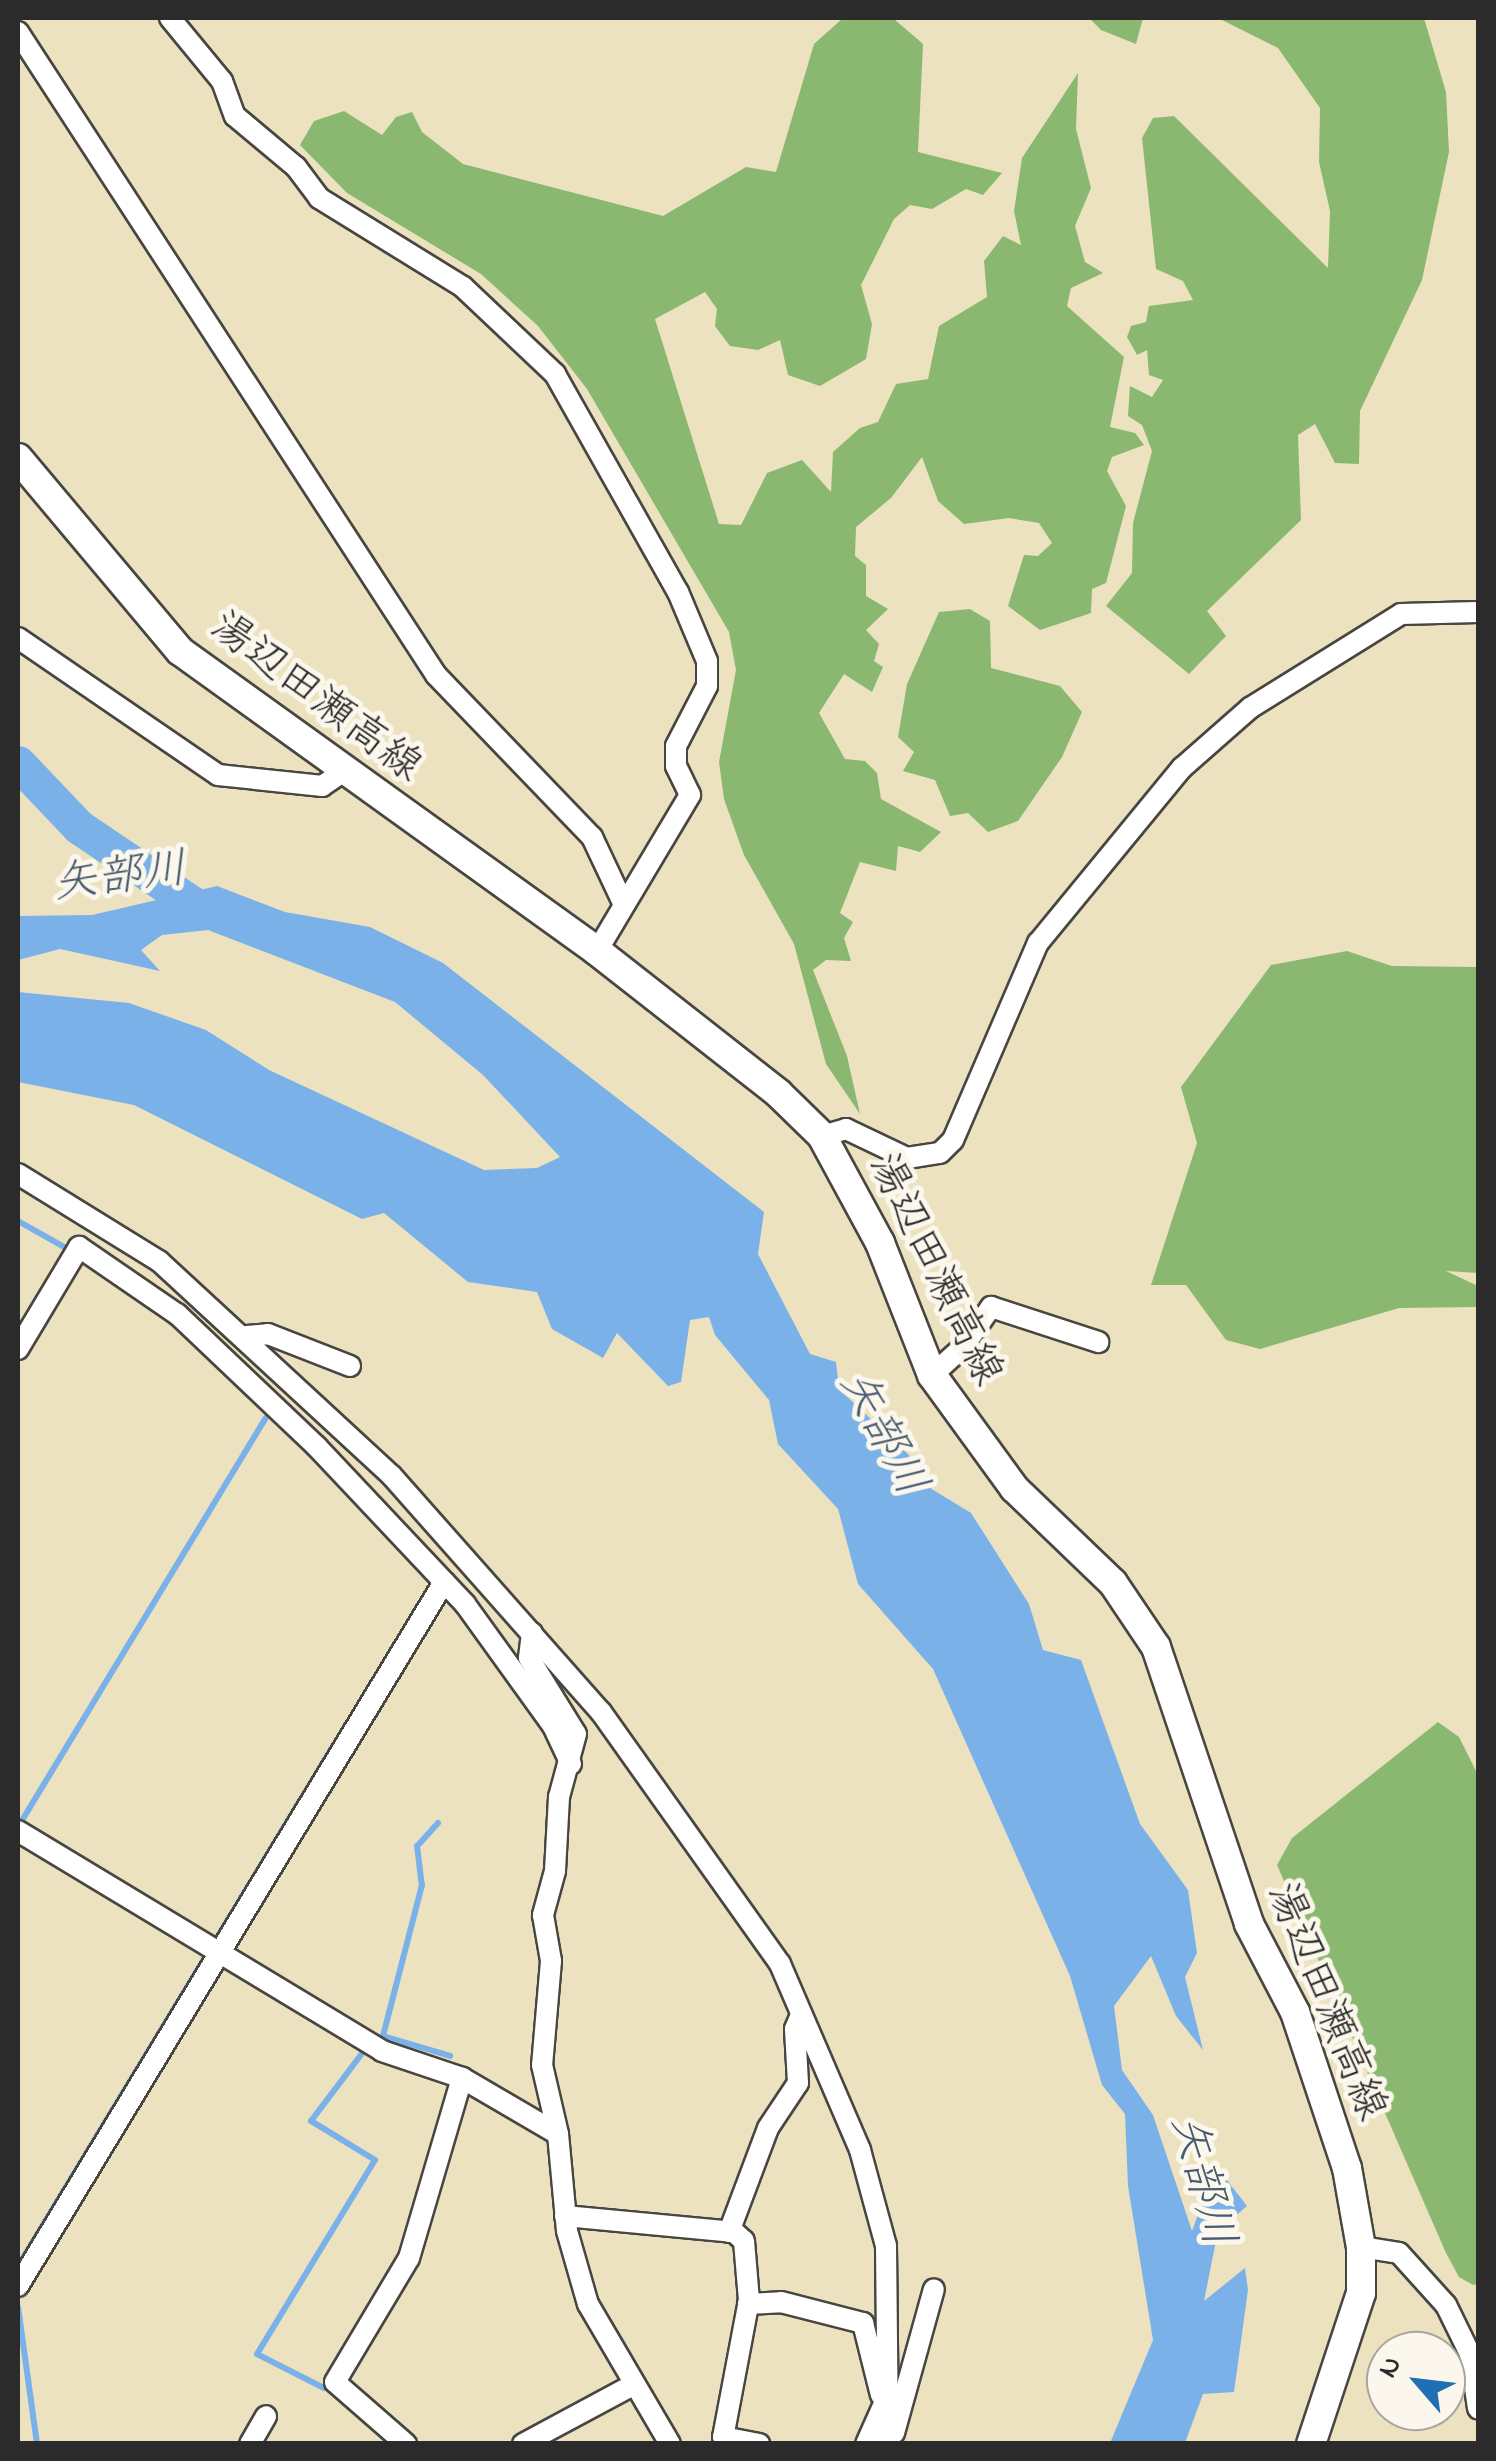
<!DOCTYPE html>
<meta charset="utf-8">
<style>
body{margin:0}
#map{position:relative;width:1496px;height:2461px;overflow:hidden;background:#ece2c0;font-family:"Indie Flower","Klee One",sans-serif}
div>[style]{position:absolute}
.forest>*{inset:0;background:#8ab870}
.water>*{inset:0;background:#7ab1e9}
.stream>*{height:6px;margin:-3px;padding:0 3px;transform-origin:3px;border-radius:3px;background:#7ab1e9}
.river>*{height:35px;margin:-17.5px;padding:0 17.5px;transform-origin:17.5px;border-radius:17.5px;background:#7ab1e9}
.roads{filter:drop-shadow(2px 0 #484641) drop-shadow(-2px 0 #484641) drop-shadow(0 2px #484641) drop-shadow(0 -2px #484641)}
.minor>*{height:20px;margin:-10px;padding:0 10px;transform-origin:10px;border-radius:10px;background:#fff}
.secondary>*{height:28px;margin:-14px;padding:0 14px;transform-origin:14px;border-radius:14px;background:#fff}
span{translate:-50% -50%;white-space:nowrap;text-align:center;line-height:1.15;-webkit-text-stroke:10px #fbf7ec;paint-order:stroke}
.street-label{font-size:42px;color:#2b2b2b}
.water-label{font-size:45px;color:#475a6e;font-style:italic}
.frame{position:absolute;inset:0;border:20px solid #2b2b2b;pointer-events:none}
.north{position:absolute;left:1366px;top:2331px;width:100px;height:100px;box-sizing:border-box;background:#fbf7ec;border:2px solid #a8a59f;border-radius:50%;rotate:298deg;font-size:28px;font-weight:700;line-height:40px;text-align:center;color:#2b2b2b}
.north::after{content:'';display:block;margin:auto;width:35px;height:45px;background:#1f6fb2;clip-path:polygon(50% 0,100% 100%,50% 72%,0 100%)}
</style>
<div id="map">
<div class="forest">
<div style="clip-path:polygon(843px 18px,893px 18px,923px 44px,918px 152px,1002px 173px,983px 195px,966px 189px,932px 209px,910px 205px,894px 219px,861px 285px,872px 324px,866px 359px,820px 386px,788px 375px,780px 340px,758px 350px,730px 346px,715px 326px,717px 309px,705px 292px,655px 319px,719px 524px,741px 525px,767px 473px,802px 460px,831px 492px,833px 452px,860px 428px,878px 422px,896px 384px,928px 379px,939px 326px,987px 297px,984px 261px,1003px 236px,1021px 245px,1014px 211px,1022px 158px,1078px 73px,1076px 129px,1091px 188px,1075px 226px,1085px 262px,1103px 273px,1071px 288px,1067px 306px,1124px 357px,1110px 427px,1135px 433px,1144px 445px,1112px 457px,1107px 471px,1126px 506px,1106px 583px,1092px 589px,1091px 613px,1040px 630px,1008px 606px,1024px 555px,1038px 556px,1052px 543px,1039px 523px,1009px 518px,964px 524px,938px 501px,922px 457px,891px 498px,856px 527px,855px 556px,866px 565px,866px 596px,888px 609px,866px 630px,879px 644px,874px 661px,883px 667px,872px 692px,844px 674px,819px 713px,845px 759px,865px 761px,877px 773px,881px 799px,941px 832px,920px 852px,898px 846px,896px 871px,860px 862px,840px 913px,853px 922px,844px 938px,851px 961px,826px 960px,813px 970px,847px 1056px,860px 1114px,826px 1064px,794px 944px,744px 855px,724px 799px,719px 762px,736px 670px,729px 632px,587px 389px,538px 326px,481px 274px,347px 193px,300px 145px,314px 121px,344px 111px,382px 135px,396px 117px,412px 112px,422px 132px,463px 164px,663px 216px,746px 167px,776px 172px,814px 44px)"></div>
<div style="clip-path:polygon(1089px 18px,1143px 18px,1136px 44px,1101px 30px)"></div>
<div style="clip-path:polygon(1218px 18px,1424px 18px,1446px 92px,1449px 152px,1422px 280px,1360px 411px,1359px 464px,1335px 463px,1315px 424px,1298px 435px,1301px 520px,1207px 611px,1226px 636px,1189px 674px,1106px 606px,1132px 573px,1133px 523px,1152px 451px,1142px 425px,1128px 416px,1130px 386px,1152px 397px,1163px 380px,1149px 375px,1147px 350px,1137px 355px,1127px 337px,1131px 326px,1146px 322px,1149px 306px,1193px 300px,1183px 281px,1156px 269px,1142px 138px,1153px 118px,1174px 116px,1328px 268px,1330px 211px,1319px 162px,1320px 108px,1278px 48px)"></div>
<div style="clip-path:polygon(970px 609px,990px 621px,991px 668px,1060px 686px,1082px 712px,1062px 757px,1018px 821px,988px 832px,968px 813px,950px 816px,935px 780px,903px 771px,914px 752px,898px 737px,907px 684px,939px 612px)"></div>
<div style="clip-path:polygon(1347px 951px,1392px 966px,1478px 967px,1478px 1273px,1446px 1271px,1478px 1286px,1478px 1307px,1399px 1308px,1260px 1349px,1226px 1340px,1186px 1285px,1151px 1285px,1197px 1143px,1181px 1087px,1271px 965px)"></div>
<div style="clip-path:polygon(1438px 1722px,1459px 1737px,1478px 1775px,1478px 2284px,1473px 2285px,1459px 2277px,1446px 2253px,1277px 1865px,1292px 1838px)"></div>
</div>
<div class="water">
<div style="clip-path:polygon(217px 886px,285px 912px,370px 927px,443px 963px,764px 1212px,758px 1254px,810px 1354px,836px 1362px,839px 1389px,909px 1455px,912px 1477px,971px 1513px,1029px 1604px,1043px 1650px,1081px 1660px,1140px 1824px,1188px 1890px,1197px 1953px,1185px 1977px,1203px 2050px,1176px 2016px,1151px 1956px,1114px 2006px,1122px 2070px,1153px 2115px,1192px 2231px,1216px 2166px,1247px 2206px,1218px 2231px,1204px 2301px,1245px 2268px,1248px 2290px,1234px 2392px,1203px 2394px,1185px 2443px,1110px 2443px,1153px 2340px,1128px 2186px,1125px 2114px,1102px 2085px,1070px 1976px,933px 1669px,858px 1584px,838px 1509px,778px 1444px,769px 1400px,715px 1335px,709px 1317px,690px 1320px,681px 1382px,668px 1386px,617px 1333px,603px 1358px,552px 1329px,537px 1292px,468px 1282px,384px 1213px,362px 1219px,134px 1105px,18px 1082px,18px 992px,129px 1003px,206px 1030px,269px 1070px,484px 1170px,537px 1168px,560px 1157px,483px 1075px,395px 1002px,208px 930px,162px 935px,141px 950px,160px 971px,60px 949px,18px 960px,18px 916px,92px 915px)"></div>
</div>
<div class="stream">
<div style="left:18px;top:1221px;width:63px;rotate:29.4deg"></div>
<div style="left:438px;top:1823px;width:31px;rotate:132deg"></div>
<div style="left:417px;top:1846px;width:39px;rotate:83deg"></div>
<div style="left:422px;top:1885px;width:156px;rotate:104.5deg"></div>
<div style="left:383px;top:2036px;width:70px;rotate:16.6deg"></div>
<div style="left:18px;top:1827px;width:478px;rotate:-58.8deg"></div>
<div style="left:18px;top:2266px;width:608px;rotate:-58.79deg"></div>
<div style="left:18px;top:2307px;width:138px;rotate:82.1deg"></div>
<div style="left:324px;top:2388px;width:75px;rotate:-153.1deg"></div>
<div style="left:257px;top:2354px;width:227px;rotate:-58.7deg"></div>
<div style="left:375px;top:2160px;width:75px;rotate:-148.6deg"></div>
<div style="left:311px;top:2121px;width:83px;rotate:-52.9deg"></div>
</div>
<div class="river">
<div style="left:18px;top:763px;width:88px;rotate:46.4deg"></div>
<div style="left:79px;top:827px;width:152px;rotate:34deg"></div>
</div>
<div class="roads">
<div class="minor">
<div style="left:170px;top:18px;width:82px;rotate:50.5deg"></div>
<div style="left:222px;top:81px;width:37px;rotate:70deg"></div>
<div style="left:235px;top:116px;width:80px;rotate:39.9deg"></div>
<div style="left:296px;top:167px;width:39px;rotate:53deg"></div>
<div style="left:319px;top:198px;width:169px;rotate:31.7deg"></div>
<div style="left:463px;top:287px;width:127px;rotate:43.4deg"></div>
<div style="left:555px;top:374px;width:250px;rotate:60.6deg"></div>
<div style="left:678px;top:592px;width:75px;rotate:67.2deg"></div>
<div style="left:707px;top:661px;width:25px;rotate:90deg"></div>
<div style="left:707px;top:686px;width:68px;rotate:117.3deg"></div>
<div style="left:676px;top:746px;width:20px;rotate:90deg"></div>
<div style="left:676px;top:766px;width:32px;rotate:64deg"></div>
<div style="left:690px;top:795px;width:182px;rotate:120.8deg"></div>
<div style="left:18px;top:32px;width:767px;rotate:56.97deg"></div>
<div style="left:436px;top:675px;width:225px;rotate:46.1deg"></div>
<div style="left:592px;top:837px;width:75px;rotate:64.8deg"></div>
<div style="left:18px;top:638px;width:242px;rotate:34.4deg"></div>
<div style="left:218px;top:775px;width:105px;rotate:6deg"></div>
<div style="left:322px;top:786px;width:25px;rotate:-34deg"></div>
<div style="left:822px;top:1136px;width:25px;rotate:-16deg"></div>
<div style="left:846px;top:1129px;width:68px;rotate:25.4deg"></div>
<div style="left:907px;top:1158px;width:33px;rotate:-9deg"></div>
<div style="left:940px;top:1153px;width:18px;rotate:-45deg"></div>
<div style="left:953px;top:1140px;width:215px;rotate:-66.7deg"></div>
<div style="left:1038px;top:943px;width:227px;rotate:-50.6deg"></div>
<div style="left:1182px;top:768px;width:91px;rotate:-41.4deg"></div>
<div style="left:1250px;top:708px;width:178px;rotate:-31.9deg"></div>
<div style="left:1401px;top:614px;width:77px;rotate:-1.5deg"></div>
<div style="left:18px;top:1174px;width:166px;rotate:31.7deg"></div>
<div style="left:159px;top:1261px;width:317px;rotate:42.7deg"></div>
<div style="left:392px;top:1476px;width:315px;rotate:48.5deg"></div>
<div style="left:601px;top:1712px;width:309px;rotate:54.6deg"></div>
<div style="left:780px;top:1964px;width:202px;rotate:66.7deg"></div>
<div style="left:860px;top:2150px;width:99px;rotate:74.8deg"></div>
<div style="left:886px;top:2246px;width:198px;rotate:89.4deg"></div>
<div style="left:247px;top:1336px;width:21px;rotate:-5deg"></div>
<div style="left:268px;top:1334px;width:88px;rotate:21.3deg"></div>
<div style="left:18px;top:1349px;width:119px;rotate:-59.1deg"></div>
<div style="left:79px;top:1247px;width:119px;rotate:34.4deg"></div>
<div style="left:177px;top:1314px;width:193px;rotate:43.5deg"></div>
<div style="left:317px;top:1447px;width:216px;rotate:46.7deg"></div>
<div style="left:465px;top:1604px;width:150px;rotate:54.2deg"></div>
<div style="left:553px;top:1726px;width:42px;rotate:64.7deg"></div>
<div style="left:932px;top:1375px;width:42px;rotate:-42.1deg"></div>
<div style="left:963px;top:1347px;width:49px;rotate:-55deg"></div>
<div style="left:991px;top:1307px;width:113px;rotate:18.1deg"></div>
<div style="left:532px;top:1633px;width:25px;rotate:97deg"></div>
<div style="left:529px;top:1658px;width:89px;rotate:58.3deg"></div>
<div style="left:576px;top:1734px;width:65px;rotate:105.1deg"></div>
<div style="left:559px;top:1797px;width:74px;rotate:93.1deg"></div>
<div style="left:555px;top:1871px;width:46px;rotate:105.3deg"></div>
<div style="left:543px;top:1915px;width:47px;rotate:80.1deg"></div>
<div style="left:551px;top:1961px;width:104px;rotate:94.9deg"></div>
<div style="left:542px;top:2065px;width:71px;rotate:76.9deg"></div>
<div style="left:558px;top:2134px;width:97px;rotate:84.7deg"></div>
<div style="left:567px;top:2231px;width:76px;rotate:74deg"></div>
<div style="left:588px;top:2304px;width:162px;rotate:59.6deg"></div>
<div style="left:18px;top:1831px;width:425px;rotate:31.1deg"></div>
<div style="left:382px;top:2051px;width:84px;rotate:18.6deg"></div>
<div style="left:462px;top:2078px;width:111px;rotate:30.3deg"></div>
<div style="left:565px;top:2216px;width:170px;rotate:5.4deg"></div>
<div style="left:734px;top:2232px;width:13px;rotate:42deg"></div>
<div style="left:744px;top:2241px;width:59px;rotate:85.2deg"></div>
<div style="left:749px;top:2300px;width:139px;rotate:100.7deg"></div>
<div style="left:723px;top:2437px;width:37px;rotate:11deg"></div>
<div style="left:729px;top:2232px;width:111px;rotate:-69.4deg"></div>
<div style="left:768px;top:2128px;width:54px;rotate:-56.3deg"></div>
<div style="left:798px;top:2083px;width:54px;rotate:-93.2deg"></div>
<div style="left:795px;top:2029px;width:15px;rotate:-67deg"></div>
<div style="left:1361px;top:2247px;width:38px;rotate:9deg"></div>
<div style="left:1399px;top:2253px;width:70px;rotate:47.9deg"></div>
<div style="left:1446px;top:2305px;width:55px;rotate:63.9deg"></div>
<div style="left:1470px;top:2354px;width:55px;rotate:81.6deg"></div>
<div style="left:18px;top:2286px;width:823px;rotate:-58.82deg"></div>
<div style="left:748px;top:2304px;width:33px;rotate:-3deg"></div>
<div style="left:781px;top:2302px;width:85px;rotate:14.4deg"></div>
<div style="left:863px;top:2323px;width:74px;rotate:76deg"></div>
<div style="left:894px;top:2433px;width:149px;rotate:-74.5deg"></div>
<div style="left:250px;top:2444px;width:32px;rotate:-60deg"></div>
<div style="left:406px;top:2444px;width:94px;rotate:-138.9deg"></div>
<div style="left:335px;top:2382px;width:144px;rotate:-59.2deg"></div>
<div style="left:409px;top:2258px;width:188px;rotate:-73.6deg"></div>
<div style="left:523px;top:2444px;width:125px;rotate:-28.2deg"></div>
<div style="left:866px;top:2444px;width:51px;rotate:-65.9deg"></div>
</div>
<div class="secondary">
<div style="left:18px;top:458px;width:252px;rotate:50deg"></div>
<div style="left:180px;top:651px;width:514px;rotate:35.73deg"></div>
<div style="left:597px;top:951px;width:230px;rotate:38.1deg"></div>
<div style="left:778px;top:1093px;width:62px;rotate:44.3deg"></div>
<div style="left:822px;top:1136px;width:122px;rotate:61.5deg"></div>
<div style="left:880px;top:1243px;width:142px;rotate:68.5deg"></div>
<div style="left:932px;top:1375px;width:140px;rotate:54deg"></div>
<div style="left:1014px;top:1488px;width:137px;rotate:43.8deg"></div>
<div style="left:1113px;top:1583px;width:77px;rotate:56.1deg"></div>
<div style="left:1156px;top:1647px;width:292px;rotate:71.4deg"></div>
<div style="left:1249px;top:1924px;width:99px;rotate:62.4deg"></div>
<div style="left:1295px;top:2012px;width:164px;rotate:71.6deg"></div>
<div style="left:1347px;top:2168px;width:80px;rotate:80deg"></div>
<div style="left:1361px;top:2247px;width:46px;rotate:90deg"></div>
<div style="left:1361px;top:2293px;width:159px;rotate:108.3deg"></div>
</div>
</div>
<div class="street-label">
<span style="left:315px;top:698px;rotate:37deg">湯辺田瀬高線</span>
<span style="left:934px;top:1270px;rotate:64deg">湯辺田瀬高線</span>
<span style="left:1325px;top:2002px;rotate:68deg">湯辺田瀬高線</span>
</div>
<div class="water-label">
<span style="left:120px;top:879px;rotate:-7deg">矢部川</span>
<span style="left:881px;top:1434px;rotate:62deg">矢部川</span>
<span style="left:1200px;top:2181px;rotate:75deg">矢部川</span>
</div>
<div class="frame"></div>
<div class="north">N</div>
</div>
